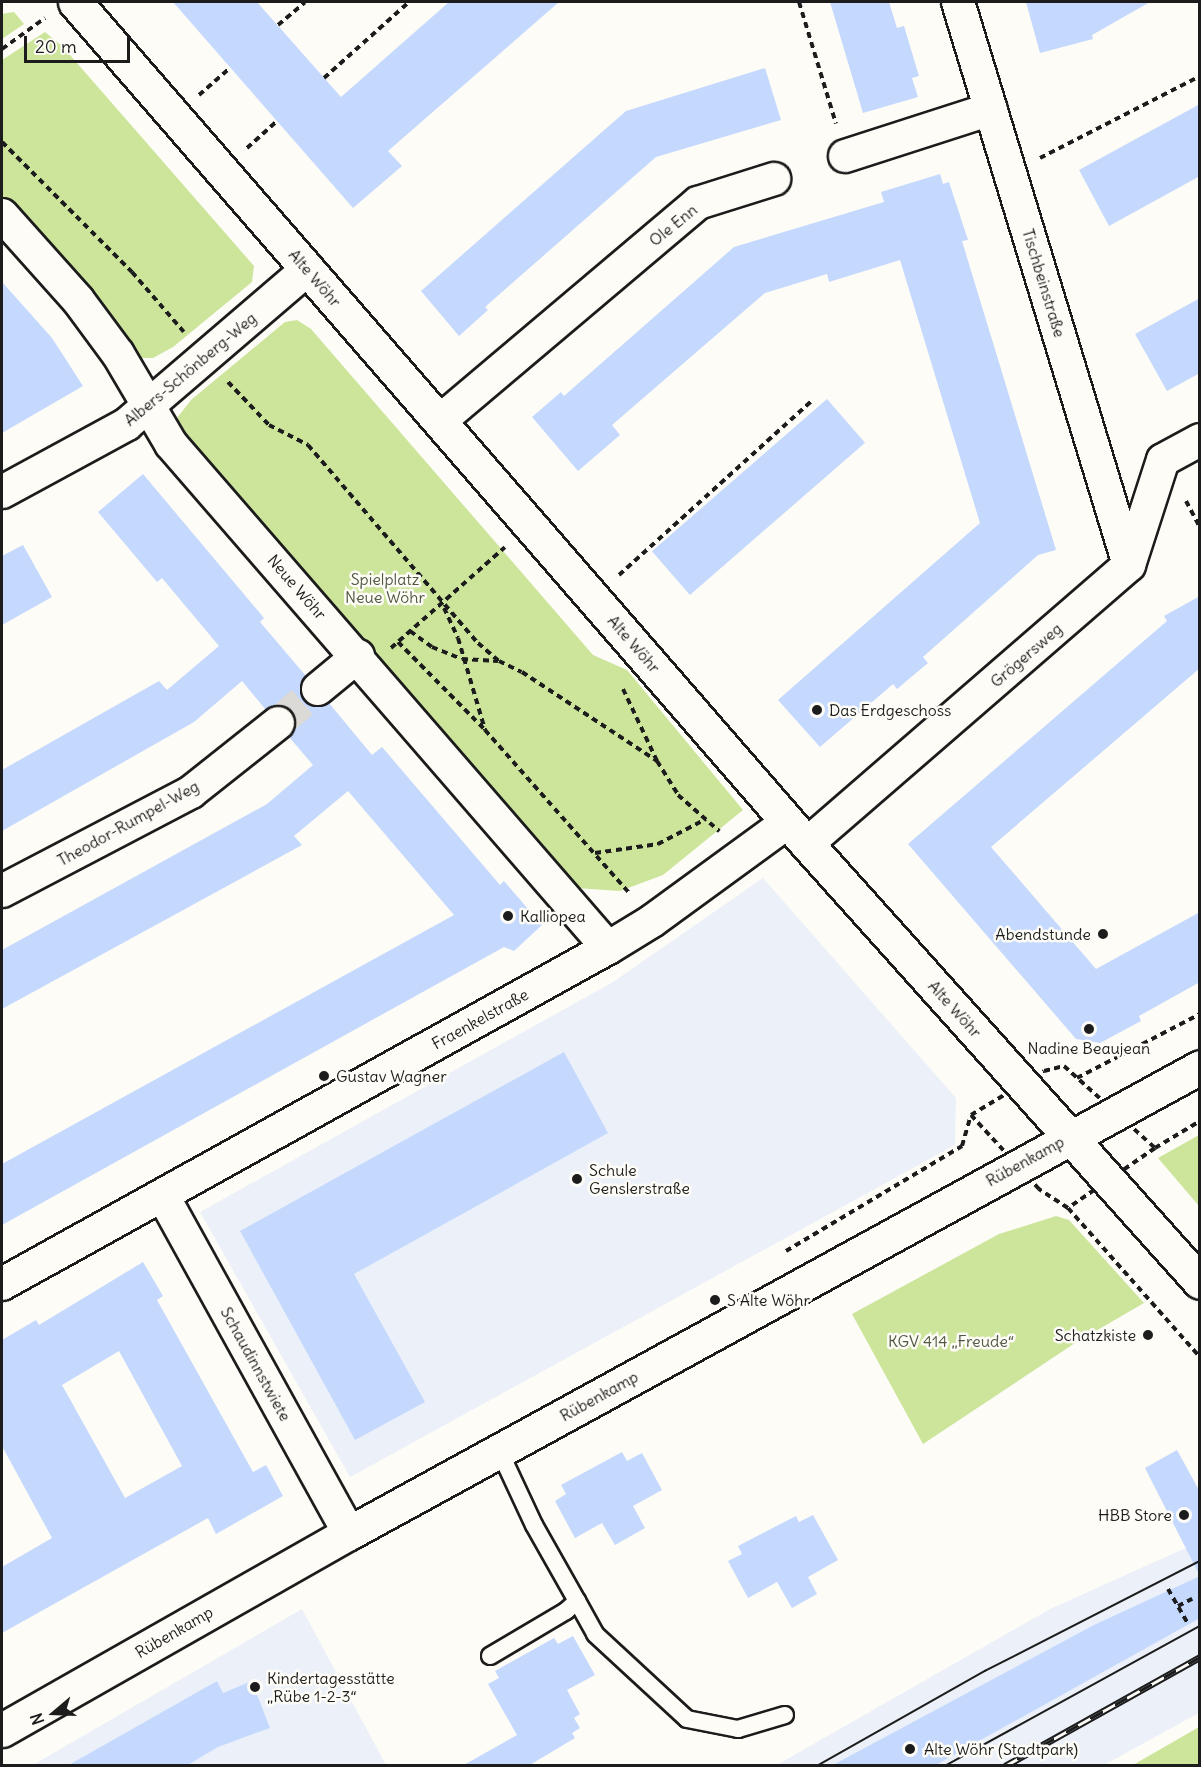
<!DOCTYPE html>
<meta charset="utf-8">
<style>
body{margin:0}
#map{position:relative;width:1201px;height:1767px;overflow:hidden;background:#fdfcf7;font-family:Delius,sans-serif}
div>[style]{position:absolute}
.built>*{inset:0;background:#ecf1f9}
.green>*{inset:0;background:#cce59b}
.building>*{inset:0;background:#c5d8fd;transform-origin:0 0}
.street-tunnel>*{height:32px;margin-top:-16px;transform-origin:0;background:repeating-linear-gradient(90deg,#dbdad6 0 32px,transparent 0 48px)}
.path>*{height:4px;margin-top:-2px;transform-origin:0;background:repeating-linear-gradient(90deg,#1c1c1c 0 6px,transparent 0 10.5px)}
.roads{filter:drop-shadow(2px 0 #1c1c1c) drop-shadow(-2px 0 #1c1c1c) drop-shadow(0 2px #1c1c1c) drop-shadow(0 -2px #1c1c1c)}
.lane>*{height:16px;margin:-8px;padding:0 8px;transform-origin:8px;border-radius:8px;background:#fdfcf7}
.street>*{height:32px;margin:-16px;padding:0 16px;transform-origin:16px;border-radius:16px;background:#fdfcf7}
.secondary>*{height:33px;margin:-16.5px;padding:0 16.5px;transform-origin:16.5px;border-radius:16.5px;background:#fdfcf7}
.tram>*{height:1.5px;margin:-0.75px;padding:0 0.75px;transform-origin:0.75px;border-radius:0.75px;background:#1c1c1c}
.rail>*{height:7px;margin-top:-3.5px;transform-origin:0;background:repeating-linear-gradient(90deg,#fdfcf7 0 14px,#1c1c1c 0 28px);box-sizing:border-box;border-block:2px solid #1c1c1c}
.dots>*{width:16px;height:16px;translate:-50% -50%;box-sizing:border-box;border:3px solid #fdfcf7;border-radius:50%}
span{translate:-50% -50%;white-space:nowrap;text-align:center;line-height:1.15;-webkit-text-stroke:5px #fdfcf7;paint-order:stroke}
.street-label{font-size:16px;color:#1c1c1c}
.park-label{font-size:16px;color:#515842}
.poi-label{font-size:16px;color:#1c1c1c}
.left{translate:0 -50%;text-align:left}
.right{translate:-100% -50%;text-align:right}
.frame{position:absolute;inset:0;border:3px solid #1c1c1c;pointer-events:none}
.north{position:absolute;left:24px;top:1683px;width:60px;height:60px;-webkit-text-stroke:4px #fdfcf7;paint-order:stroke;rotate:251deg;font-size:16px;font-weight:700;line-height:24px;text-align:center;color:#1c1c1c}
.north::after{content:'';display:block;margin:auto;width:21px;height:27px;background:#1c1c1c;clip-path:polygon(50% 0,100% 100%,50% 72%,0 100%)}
.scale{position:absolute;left:24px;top:36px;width:106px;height:27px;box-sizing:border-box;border:3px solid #1c1c1c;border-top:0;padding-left:8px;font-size:18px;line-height:21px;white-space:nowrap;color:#1c1c1c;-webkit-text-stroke:4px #fdfcf7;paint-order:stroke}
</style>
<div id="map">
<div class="built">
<div style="clip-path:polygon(763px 878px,956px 1098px,955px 1145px,350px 1477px,200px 1212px,613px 982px)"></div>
<div style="clip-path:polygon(1199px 1542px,1199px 1713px,1104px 1765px,775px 1766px,1050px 1609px)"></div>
<div style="clip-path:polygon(302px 1609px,386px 1765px,31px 1766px)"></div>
</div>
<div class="green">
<div style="clip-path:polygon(14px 12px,24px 24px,2px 39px,2px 14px)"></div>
<div style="clip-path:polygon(45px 32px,63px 47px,254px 266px,252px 282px,173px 347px,153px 358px,133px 358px,2px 199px,2px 60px)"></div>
<div style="clip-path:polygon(297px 320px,311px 329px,593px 655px,627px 670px,743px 810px,663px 875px,620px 891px,576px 888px,181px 436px,177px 418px,191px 400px,285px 322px)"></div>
<div style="clip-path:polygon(1199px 1135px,1199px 1206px,1158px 1158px)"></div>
<div style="clip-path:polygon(1056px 1216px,1069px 1220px,1144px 1303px,1075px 1343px,923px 1444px,852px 1314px,999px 1234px)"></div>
<div style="clip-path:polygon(1199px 1727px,1199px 1765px,1133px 1765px)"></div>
</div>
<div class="building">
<div style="clip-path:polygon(173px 2px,257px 2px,341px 97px,449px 2px,559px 2px,388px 151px,402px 166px,353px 208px)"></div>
<div style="clip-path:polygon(830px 2px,889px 2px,897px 28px,904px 26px,919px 76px,912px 78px,918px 97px,863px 113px)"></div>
<div style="clip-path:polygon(1026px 2px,1150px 2px,1092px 35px,1093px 39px,1040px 53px)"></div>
<div style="clip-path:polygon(765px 68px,781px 120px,656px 157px,485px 307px,488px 310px,459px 336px,421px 291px,626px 111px)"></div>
<div style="clip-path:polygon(1200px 104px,1200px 176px,1109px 226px,1079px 170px)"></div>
<div style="clip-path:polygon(940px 174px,943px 184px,949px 182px,968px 240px,962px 241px,1056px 550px,1038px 555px,923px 657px,928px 663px,897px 689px,893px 684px,820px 747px,778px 700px,980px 523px,900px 260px,829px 282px,827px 274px,765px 293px,612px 425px,620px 435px,578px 471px,532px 417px,561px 392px,564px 396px,734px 247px,884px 202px,881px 192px)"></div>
<div style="clip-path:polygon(2px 282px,52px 338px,83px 386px,2px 433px)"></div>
<div style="clip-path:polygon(1200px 298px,1200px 373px,1167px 391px,1135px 334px)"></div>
<div style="left:827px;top:399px;width:58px;height:232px;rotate:49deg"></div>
<div style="clip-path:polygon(143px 474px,264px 618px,260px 622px,306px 676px,300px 691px,305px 701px,320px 707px,329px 703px,372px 755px,382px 747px,500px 885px,504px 881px,542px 925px,514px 951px,504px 947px,2px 1225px,2px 1164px,454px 915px,348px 791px,294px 836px,302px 845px,2px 1009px,2px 950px,267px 804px,313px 765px,289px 737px,296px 721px,292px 711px,276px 705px,266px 710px,242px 681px,194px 722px,2px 831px,2px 770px,159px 681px,167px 690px,219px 646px,162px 578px,157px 582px,98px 512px)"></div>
<div style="clip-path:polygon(23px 545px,52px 597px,2px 625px,2px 556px)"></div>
<div style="clip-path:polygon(1200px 596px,1200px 668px,991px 847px,1096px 969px,1200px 912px,1200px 982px,1139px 1016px,1141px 1021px,1100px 1043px,1076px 1039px,908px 844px,1167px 621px,1164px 616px)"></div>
<div style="clip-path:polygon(564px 1052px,608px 1133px,354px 1274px,425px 1402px,355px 1440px,240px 1231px)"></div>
<div style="clip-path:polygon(evenodd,143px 1262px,163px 1296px,157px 1300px,253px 1472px,266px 1465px,283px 1496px,216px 1534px,208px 1518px,2px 1633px,2px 1567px,52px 1538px,2px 1446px,2px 1340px,36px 1320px,39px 1325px,143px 1262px,119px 1351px,182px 1466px,125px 1498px,62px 1385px,119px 1351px)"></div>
<div style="clip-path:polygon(1177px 1450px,1200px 1492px,1200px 1576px,1145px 1468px)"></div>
<div style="clip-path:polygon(622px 1452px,627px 1461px,642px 1453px,662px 1490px,633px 1506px,645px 1528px,615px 1545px,602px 1523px,575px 1538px,555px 1501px,566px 1494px,561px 1485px)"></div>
<div style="clip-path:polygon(813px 1515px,838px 1560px,808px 1577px,817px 1594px,792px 1608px,777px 1582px,748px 1598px,728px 1561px,742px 1554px,738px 1546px,796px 1516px,799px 1522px)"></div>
<div style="clip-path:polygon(1200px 1576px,1200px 1618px,934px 1766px,831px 1766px,1094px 1625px)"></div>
<div style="clip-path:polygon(573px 1636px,595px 1675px,567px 1690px,580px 1714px,574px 1718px,580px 1728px,572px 1733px,575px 1738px,528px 1766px,462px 1766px,517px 1735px,488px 1684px,499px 1678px,495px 1671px,554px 1638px,558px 1644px)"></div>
<div style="clip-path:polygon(217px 1681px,223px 1693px,252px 1681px,270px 1728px,218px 1747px,186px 1766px,67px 1766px)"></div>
</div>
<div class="street-tunnel">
<div style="left:278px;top:723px;width:52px;rotate:-40.4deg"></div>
</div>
<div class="path">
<div style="left:799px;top:2px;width:127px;rotate:73.1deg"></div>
<div style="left:278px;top:25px;width:35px;rotate:-40deg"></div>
<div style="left:2px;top:49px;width:53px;rotate:-35.8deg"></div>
<div style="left:324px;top:78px;width:114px;rotate:-41.8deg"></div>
<div style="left:199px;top:95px;width:41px;rotate:-41.1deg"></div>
<div style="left:2px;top:142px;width:184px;rotate:45deg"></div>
<div style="left:132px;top:272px;width:79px;rotate:49.1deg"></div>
<div style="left:247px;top:148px;width:40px;rotate:-42deg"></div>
<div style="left:1040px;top:158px;width:180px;rotate:-27.1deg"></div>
<div style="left:228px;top:382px;width:59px;rotate:46.4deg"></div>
<div style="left:269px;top:425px;width:44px;rotate:27.1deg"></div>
<div style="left:308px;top:445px;width:261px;rotate:49.4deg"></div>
<div style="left:478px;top:643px;width:28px;rotate:41deg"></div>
<div style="left:499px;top:661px;width:25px;rotate:26deg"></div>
<div style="left:522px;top:672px;width:162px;rotate:33.4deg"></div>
<div style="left:657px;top:761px;width:40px;rotate:58deg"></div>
<div style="left:678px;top:795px;width:55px;rotate:41.3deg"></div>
<div style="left:1186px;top:501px;width:30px;rotate:62deg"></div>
<div style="left:619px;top:575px;width:261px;rotate:-42.1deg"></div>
<div style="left:444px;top:608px;width:33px;rotate:65deg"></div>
<div style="left:458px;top:638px;width:96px;rotate:73.6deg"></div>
<div style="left:485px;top:730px;width:220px;rotate:48.5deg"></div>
<div style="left:410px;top:631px;width:27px;rotate:36deg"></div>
<div style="left:432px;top:647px;width:32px;rotate:22deg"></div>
<div style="left:462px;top:659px;width:36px;rotate:3deg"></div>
<div style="left:398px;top:642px;width:122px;rotate:45.3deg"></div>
<div style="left:391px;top:648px;width:152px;rotate:-41.5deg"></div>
<div style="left:623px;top:689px;width:80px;rotate:64.7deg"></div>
<div style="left:595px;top:853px;width:64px;rotate:-8.1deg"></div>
<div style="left:658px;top:844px;width:54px;rotate:-27.5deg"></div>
<div style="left:1064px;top:1066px;width:122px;rotate:42deg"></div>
<div style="left:1155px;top:1148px;width:106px;rotate:145.4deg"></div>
<div style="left:1068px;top:1208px;width:35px;rotate:-147deg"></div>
<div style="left:1039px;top:1189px;width:100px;rotate:-132.6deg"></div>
<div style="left:971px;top:1115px;width:85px;rotate:-31.1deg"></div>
<div style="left:1044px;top:1071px;width:21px;rotate:-14deg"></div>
<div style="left:1077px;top:1078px;width:139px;rotate:-27.5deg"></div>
<div style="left:1155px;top:1148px;width:52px;rotate:-31deg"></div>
<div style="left:1068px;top:1208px;width:199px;rotate:48.5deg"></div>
<div style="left:786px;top:1251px;width:205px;rotate:-30.8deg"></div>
<div style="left:962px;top:1146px;width:32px;rotate:-74deg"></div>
<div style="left:1168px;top:1589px;width:38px;rotate:60deg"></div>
<div style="left:1178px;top:1606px;width:16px;rotate:-27deg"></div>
</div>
<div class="roads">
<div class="lane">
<div style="left:577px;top:1601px;width:38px;rotate:61deg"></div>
<div style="left:595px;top:1634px;width:125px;rotate:42.7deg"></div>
<div style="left:687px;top:1719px;width:52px;rotate:11.1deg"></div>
<div style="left:738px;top:1729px;width:49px;rotate:-16.6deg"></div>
<div style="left:490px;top:1656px;width:88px;rotate:-30.6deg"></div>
<div style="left:566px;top:1611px;width:15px;rotate:-42deg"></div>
<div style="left:577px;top:1601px;width:87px;rotate:-119.5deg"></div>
<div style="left:534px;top:1525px;width:83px;rotate:-115deg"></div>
</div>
<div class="street">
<div style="left:958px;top:2px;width:588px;rotate:73.1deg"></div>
<div style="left:845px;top:156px;width:153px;rotate:-17.8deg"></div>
<div style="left:2px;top:215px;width:114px;rotate:48.2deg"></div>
<div style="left:78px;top:300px;width:67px;rotate:53.5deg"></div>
<div style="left:118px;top:354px;width:104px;rotate:59.5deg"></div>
<div style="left:171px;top:444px;width:667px;rotate:49.07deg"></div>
<div style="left:440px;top:421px;width:338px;rotate:-40.2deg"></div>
<div style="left:698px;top:203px;width:80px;rotate:-17.5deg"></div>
<div style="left:2px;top:492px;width:142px;rotate:-28.5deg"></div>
<div style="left:127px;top:424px;width:238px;rotate:-40.6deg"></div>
<div style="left:318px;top:689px;width:52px;rotate:-39.5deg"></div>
<div style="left:807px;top:844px;width:426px;rotate:-40.9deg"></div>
<div style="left:1129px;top:565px;width:110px;rotate:-72.1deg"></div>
<div style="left:1163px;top:460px;width:42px;rotate:-28.4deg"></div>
<div style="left:2px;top:891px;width:213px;rotate:-27.6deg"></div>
<div style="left:191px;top:792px;width:111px;rotate:-38.4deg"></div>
<div style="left:163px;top:1196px;width:385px;rotate:61.1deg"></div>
<div style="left:2px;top:1284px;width:693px;rotate:-29.01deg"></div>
<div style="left:608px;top:948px;width:52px;rotate:-31.5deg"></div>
<div style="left:652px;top:921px;width:168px;rotate:-36.1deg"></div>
</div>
<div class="secondary">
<div style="left:75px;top:2px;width:1116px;rotate:49deg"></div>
<div style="left:807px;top:844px;width:588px;rotate:48.1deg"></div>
<div style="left:2px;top:1730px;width:399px;rotate:-29.6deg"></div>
<div style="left:349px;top:1533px;width:970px;rotate:-28.7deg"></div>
</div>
</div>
<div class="tram">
<div style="left:817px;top:1766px;width:193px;rotate:-29.5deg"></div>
<div style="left:985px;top:1671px;width:242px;rotate:-27.1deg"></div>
<div style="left:945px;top:1766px;width:291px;rotate:-28.8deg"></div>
</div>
<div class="rail">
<div style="left:1005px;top:1766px;width:223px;rotate:-29.2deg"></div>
</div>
<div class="dots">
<div style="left:817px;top:710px;background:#1c1c1c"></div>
<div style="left:508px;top:916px;background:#1c1c1c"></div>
<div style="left:1103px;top:934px;background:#1c1c1c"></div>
<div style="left:1089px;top:1029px;background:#1c1c1c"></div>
<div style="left:324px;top:1076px;background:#1c1c1c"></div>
<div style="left:577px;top:1179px;background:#1c1c1c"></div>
<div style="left:715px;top:1300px;background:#1c1c1c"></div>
<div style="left:1148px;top:1335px;background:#1c1c1c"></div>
<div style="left:1184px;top:1515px;background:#1c1c1c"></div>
<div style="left:255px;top:1687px;background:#1c1c1c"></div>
<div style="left:910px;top:1749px;background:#1c1c1c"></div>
</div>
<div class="street-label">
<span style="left:673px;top:225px;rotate:-39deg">Ole Enn</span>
<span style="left:315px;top:278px;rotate:49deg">Alte Wöhr</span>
<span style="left:1044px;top:283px;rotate:73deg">Tischbeinstraße</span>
<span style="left:190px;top:369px;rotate:-40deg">Albers-Schönberg-Weg</span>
<span style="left:297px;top:587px;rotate:49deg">Neue Wöhr</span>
<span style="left:634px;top:644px;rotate:49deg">Alte Wöhr</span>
<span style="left:1026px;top:655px;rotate:-41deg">Grögersweg</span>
<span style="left:128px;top:823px;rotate:-29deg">Theodor-Rumpel-Weg</span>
<span style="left:955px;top:1009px;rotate:48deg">Alte Wöhr</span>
<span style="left:480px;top:1019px;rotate:-29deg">Fraenkelstraße</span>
<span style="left:1025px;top:1161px;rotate:-29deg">Rübenkamp</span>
<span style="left:256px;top:1364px;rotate:61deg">Schaudinnstwiete</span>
<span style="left:599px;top:1396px;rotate:-29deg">Rübenkamp</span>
<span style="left:174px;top:1632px;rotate:-30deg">Rübenkamp</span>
</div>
<div class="park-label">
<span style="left:385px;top:588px">Spielplatz<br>Neue Wöhr</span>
<span style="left:951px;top:1341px">KGV 414 „Freude“</span>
</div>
<div class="poi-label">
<span class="left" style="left:829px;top:710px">Das Erdgeschoss</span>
<span class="left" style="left:520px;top:916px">Kalliopea</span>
<span class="right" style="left:1091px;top:934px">Abendstunde</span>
<span style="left:1089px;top:1048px">Nadine Beaujean</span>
<span class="left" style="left:336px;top:1076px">Gustav Wagner</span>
<span class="left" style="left:589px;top:1179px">Schule<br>Genslerstraße</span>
<span class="left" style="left:727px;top:1300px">S Alte Wöhr</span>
<span class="right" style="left:1136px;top:1335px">Schatzkiste</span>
<span class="right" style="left:1172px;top:1515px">HBB Store</span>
<span class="left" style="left:267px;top:1687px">Kindertagesstätte<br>„Rübe 1-2-3“</span>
<span class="left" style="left:924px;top:1749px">Alte Wöhr (Stadtpark)</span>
</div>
<div class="frame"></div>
<div class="north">N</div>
<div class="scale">20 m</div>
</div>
